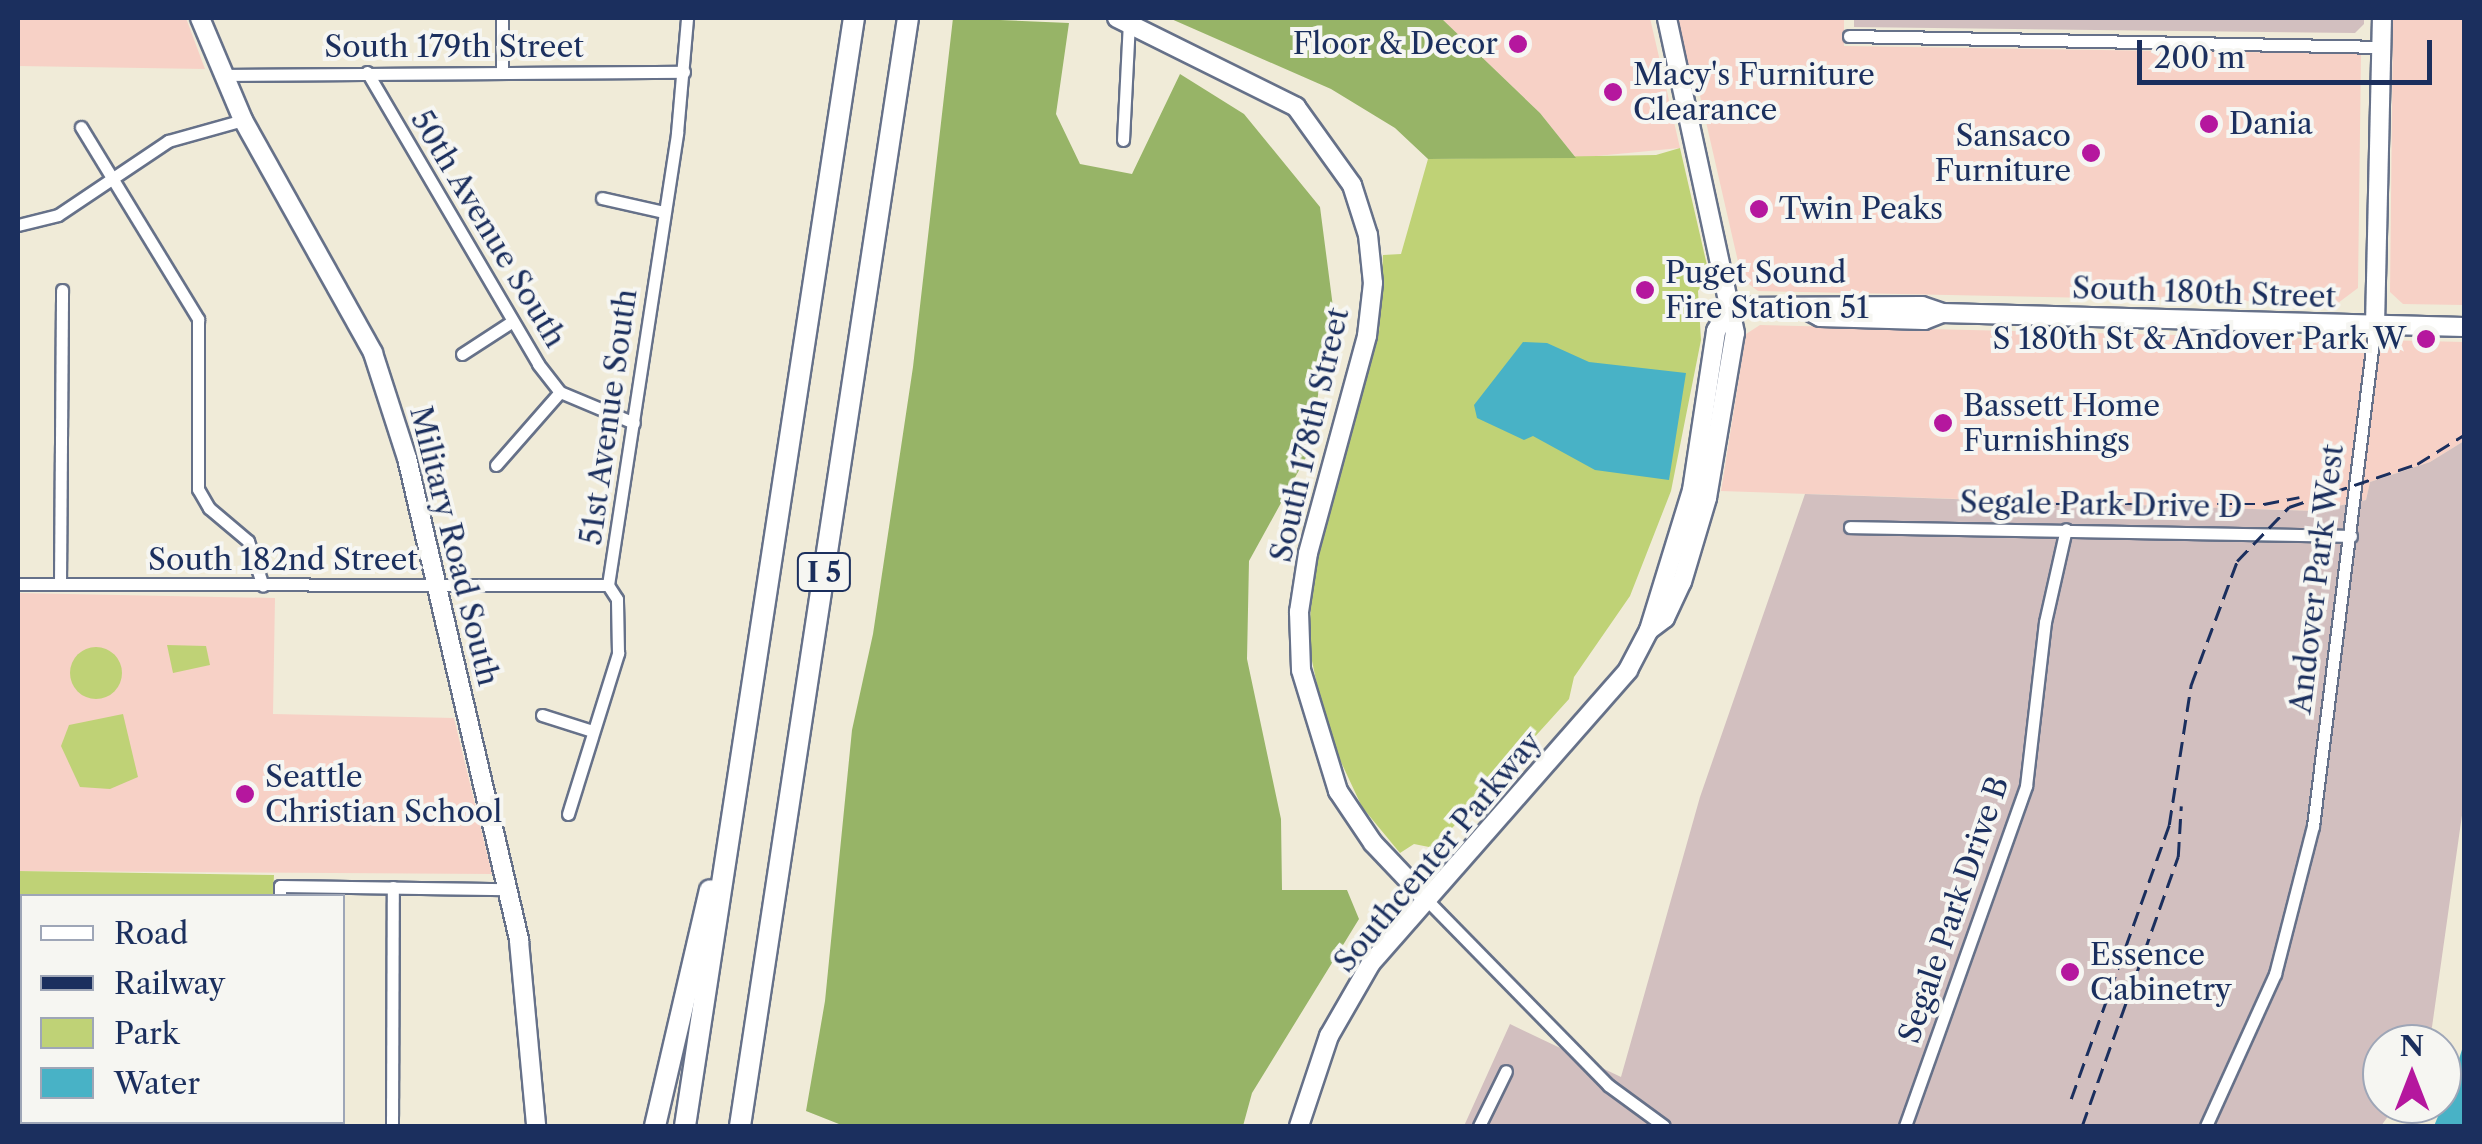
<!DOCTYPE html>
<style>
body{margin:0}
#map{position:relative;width:2482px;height:1144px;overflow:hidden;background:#f0ebd8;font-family:"Libre Caslon Text",serif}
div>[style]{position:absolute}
.built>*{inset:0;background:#f7d1c6}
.industrial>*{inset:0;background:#d2bfbf}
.green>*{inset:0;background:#bfd276}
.round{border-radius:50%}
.forest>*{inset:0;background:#97b467}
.water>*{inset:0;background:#48b2c6}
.roads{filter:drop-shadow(2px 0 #667189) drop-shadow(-2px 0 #667189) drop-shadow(0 2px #667189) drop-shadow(0 -2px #667189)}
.street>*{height:11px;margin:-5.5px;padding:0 5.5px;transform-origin:5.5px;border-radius:5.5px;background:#fff}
.secondary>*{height:18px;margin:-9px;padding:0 9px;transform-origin:9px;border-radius:9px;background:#fff}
.highway>*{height:20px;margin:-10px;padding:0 10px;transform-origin:10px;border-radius:10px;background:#fff}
.rail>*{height:2.5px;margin-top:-1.25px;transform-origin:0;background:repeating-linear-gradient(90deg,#1b2f5e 0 15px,transparent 0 23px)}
.dots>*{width:28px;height:28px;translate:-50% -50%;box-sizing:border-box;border:5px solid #f6f6f2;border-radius:50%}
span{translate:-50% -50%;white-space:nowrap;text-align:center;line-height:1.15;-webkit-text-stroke:8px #f6f6f2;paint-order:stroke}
.shield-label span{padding:2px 8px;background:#f6f6f2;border:2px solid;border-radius:8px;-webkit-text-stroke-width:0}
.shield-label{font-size:28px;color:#1b2f5e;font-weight:700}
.poi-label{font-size:30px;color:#1b2f5e}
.right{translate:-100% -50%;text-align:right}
.left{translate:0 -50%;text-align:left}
.street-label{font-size:30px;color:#1b2f5e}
.frame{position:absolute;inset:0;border:20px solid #1b2f5e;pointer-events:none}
.legend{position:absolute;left:20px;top:894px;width:325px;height:230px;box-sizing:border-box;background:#f6f6f2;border:2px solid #9ea6b7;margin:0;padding:12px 18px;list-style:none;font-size:30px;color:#1b2f5e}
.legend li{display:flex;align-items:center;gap:20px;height:50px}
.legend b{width:50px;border:2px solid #9ea6b7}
.north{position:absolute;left:2362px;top:1024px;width:100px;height:100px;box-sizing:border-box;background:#f6f6f2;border:2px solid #9ea6b7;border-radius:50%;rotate:0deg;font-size:28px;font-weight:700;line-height:40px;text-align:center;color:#1b2f5e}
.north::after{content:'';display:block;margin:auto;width:35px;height:45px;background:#b5179e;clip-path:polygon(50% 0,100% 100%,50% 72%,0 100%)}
.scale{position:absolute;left:2137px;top:40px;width:295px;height:45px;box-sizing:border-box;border:5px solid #1b2f5e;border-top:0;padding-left:12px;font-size:30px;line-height:35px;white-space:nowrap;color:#1b2f5e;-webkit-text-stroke:8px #f6f6f2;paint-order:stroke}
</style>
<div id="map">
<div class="built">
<div style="clip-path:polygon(18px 18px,186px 18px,205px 69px,18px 66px)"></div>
<div style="clip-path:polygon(1441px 18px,1650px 18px,1680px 148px,1576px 158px,1540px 113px)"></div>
<div style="clip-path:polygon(1666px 18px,1844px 18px,1844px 46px,2361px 54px,2358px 288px,2338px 303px,1758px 291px,1742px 279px,1698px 87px,1682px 86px)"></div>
<div style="clip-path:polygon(2393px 18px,2464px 18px,2464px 305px,2403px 304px,2390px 292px)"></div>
<div style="clip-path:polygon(1760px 325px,2464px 342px,2464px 441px,2430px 462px,2370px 482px,2366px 500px,2314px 511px,1721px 491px,1746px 334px)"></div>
<div style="clip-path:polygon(18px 593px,275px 598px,273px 714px,454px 718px,492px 874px,18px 871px)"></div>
</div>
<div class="industrial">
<div style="clip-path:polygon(1854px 18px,2364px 18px,2364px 24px,2355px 33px,1854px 27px)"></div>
<div style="clip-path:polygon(2464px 441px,2464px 801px,2432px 1027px,2425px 1044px,2382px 1044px,2382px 1104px,2397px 1104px,2381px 1126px,1464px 1126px,1510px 1024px,1621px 1077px,1700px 797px,1805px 494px,2314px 511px,2366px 500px,2370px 482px,2430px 462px)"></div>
</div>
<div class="green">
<div style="clip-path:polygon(1680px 148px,1709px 274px,1698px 291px,1701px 340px,1671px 491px,1630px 596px,1574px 677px,1569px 699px,1434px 848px,1414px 844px,1400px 853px,1362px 807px,1327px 732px,1308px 642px,1314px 573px,1379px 332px,1383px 255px,1401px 254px,1428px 159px,1656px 155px)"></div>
<div style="clip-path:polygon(167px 645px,206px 646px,210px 665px,173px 673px)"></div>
<div class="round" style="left:70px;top:647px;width:52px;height:52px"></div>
<div style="clip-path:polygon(123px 714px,138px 777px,110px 789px,80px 787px,61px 746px,69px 725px)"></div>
<div style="clip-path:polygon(18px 871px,274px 875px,273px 896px,22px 896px,22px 1122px,272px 1126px,18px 1126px)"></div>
</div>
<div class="forest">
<div style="clip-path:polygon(953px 18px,1069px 23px,1056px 114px,1080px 164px,1132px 174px,1180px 74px,1244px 114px,1320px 207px,1333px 307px,1308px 454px,1249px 561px,1247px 659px,1281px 819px,1282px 890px,1347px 890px,1359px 919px,1252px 1093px,1243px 1126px,844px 1126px,806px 1111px,825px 1001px,852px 730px,873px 634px,913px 367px)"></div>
<div style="clip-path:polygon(1169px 18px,1441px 18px,1540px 113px,1576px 158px,1428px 159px,1395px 128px,1331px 89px)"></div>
</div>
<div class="water">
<div style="clip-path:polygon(1523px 342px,1547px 343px,1589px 362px,1686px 373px,1669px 480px,1595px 470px,1533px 436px,1524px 440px,1477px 418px,1474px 405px)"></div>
<div style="clip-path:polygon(2464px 1043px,2464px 1126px,2434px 1126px,2451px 1085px)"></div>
</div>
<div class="roads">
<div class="street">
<div style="left:502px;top:18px;width:53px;rotate:90deg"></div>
<div style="left:1849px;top:36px;width:533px;rotate:1.18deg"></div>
<div style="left:367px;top:72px;width:338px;rotate:59.6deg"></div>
<div style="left:538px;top:364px;width:36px;rotate:52deg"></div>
<div style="left:560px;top:392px;width:80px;rotate:22.7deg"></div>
<div style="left:225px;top:75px;width:459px;rotate:-0.4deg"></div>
<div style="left:81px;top:127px;width:225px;rotate:58.6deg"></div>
<div style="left:198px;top:319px;width:170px;rotate:90deg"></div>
<div style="left:198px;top:489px;width:22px;rotate:60deg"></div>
<div style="left:209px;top:508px;width:51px;rotate:40.2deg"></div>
<div style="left:248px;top:541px;width:47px;rotate:71.6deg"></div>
<div style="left:1123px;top:140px;width:117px;rotate:-87.1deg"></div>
<div style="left:602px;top:198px;width:64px;rotate:12.7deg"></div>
<div style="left:18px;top:225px;width:41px;rotate:-14deg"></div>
<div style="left:58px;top:215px;width:133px;rotate:-33.9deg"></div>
<div style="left:168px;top:141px;width:78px;rotate:-15.6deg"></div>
<div style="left:462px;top:354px;width:59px;rotate:-33.1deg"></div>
<div style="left:496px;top:465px;width:97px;rotate:-48.8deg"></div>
<div style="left:1850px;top:527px;width:501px;rotate:1.03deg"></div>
<div style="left:18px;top:584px;width:590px;rotate:0.1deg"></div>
<div style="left:60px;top:584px;width:294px;rotate:-89.6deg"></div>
<div style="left:542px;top:715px;width:52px;rotate:17.7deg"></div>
<div style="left:568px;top:814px;width:169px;rotate:-72.7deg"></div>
<div style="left:618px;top:653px;width:54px;rotate:-91.1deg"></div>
<div style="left:617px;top:599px;width:17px;rotate:-123deg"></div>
<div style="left:608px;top:585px;width:457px;rotate:-81.3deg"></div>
<div style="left:677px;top:133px;width:115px;rotate:-85deg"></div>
<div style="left:280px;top:896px;width:10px;rotate:-90deg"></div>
<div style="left:280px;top:886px;width:228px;rotate:0.8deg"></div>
<div style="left:1427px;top:900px;width:259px;rotate:45.6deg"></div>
<div style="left:1608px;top:1085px;width:69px;rotate:36.2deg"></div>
<div style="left:279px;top:1126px;width:4px;rotate:-90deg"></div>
<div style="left:392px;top:1126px;width:239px;rotate:-89.8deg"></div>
<div style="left:1479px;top:1126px;width:61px;rotate:-63.9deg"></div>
<div style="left:1905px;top:1126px;width:361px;rotate:-70.4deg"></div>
<div style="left:2026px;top:786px;width:165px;rotate:-83.4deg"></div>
<div style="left:2045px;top:622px;width:95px;rotate:-77.3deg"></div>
<div style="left:2206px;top:1126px;width:167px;rotate:-65.6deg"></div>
<div style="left:2275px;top:974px;width:153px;rotate:-75.6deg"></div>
<div style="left:2313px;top:826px;width:505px;rotate:-82.95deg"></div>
</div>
<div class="secondary">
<div style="left:200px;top:18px;width:111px;rotate:67.1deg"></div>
<div style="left:243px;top:120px;width:267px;rotate:60.8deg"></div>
<div style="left:373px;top:353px;width:110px;rotate:72.1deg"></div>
<div style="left:407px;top:458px;width:496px;rotate:76.9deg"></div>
<div style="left:519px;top:941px;width:186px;rotate:84.7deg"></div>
<div style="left:1117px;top:18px;width:200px;rotate:26.4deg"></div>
<div style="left:1296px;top:107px;width:96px;rotate:54.3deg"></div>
<div style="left:1352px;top:185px;width:52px;rotate:72.3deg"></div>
<div style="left:1368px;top:235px;width:48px;rotate:84.1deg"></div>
<div style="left:1373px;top:283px;width:53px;rotate:96.5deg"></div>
<div style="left:1367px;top:336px;width:225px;rotate:105.2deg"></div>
<div style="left:1308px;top:553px;width:60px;rotate:98.7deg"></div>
<div style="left:1299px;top:612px;width:58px;rotate:88deg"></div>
<div style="left:1301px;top:670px;width:127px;rotate:73deg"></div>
<div style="left:1338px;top:791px;width:63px;rotate:56.1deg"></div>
<div style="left:1373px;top:843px;width:79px;rotate:46.5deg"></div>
<div style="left:1730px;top:307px;width:192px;rotate:-0.3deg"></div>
<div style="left:1922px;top:306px;width:21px;rotate:19deg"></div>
<div style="left:1942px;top:313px;width:522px;rotate:1.54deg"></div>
<div style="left:1807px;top:310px;width:15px;rotate:28deg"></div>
<div style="left:1820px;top:317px;width:104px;rotate:1.7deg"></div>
<div style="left:1924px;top:320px;width:19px;rotate:-21deg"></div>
<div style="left:2375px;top:325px;width:307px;rotate:-88.7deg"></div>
<div style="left:1649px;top:630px;width:20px;rotate:-37deg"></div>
<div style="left:1665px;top:618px;width:40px;rotate:-65deg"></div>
<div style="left:1682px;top:582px;width:88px;rotate:-73.4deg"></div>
<div style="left:1707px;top:498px;width:167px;rotate:-80.4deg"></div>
<div style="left:1735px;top:333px;width:322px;rotate:-102.2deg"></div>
<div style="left:1299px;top:1126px;width:95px;rotate:-71.6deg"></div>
<div style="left:1329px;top:1036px;width:84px;rotate:-60.1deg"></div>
<div style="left:1371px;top:963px;width:390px;rotate:-48.7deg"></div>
<div style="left:1628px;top:670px;width:45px;rotate:-62.3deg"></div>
<div style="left:1649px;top:630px;width:146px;rotate:-72.9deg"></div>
<div style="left:1692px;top:490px;width:161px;rotate:-81.4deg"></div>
<div style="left:1716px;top:331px;width:28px;rotate:-60deg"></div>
</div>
<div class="highway">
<div style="left:655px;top:1126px;width:242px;rotate:-76.9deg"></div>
<div style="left:685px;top:1126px;width:1121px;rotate:-81.33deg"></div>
<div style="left:740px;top:1126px;width:1121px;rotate:-81.38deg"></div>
</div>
</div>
<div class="rail">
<div style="left:2033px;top:504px;width:231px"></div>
<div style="left:2264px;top:504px;width:36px;rotate:-11deg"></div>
<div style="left:2071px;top:1099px;width:291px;rotate:-70.3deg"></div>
<div style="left:2169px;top:825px;width:142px;rotate:-81.1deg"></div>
<div style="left:2191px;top:685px;width:132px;rotate:-69.6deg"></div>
<div style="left:2237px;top:561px;width:75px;rotate:-46.1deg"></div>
<div style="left:2289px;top:507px;width:135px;rotate:-18.6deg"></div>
<div style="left:2417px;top:464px;width:55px;rotate:-31.7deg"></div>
<div style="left:2082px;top:1126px;width:286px;rotate:-70.4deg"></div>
<div style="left:2178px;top:857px;width:51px;rotate:-86.6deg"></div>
</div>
<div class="dots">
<div style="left:1518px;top:44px;background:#b5179e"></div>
<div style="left:1613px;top:92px;background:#b5179e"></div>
<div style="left:2209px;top:124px;background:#b5179e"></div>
<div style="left:2091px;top:153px;background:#b5179e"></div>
<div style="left:1759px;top:209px;background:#b5179e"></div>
<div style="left:1645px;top:290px;background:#b5179e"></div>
<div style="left:2426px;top:339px;background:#b5179e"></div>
<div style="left:1943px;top:423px;background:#b5179e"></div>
<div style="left:245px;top:794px;background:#b5179e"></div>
<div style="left:2070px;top:972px;background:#b5179e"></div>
</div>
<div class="shield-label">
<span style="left:824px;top:572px">I 5</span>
</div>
<div class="poi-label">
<span class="right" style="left:1498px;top:44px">Floor &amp; Decor</span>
<span class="left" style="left:1633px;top:92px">Macy's Furniture<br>Clearance</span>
<span class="left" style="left:2229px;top:124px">Dania</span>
<span class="right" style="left:2071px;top:153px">Sansaco<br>Furniture</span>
<span class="left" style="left:1779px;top:209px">Twin Peaks</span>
<span class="left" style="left:1665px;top:290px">Puget Sound<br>Fire Station 51</span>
<span class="right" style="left:2406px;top:339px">S 180th St &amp; Andover Park W</span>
<span class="left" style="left:1963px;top:423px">Bassett Home<br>Furnishings</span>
<span class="left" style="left:265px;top:794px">Seattle<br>Christian School</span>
<span class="left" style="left:2090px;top:972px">Essence<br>Cabinetry</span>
</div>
<div class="street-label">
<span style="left:454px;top:47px">South 179th Street</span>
<span style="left:488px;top:229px;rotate:59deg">50th Avenue South</span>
<span style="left:2204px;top:293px;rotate:2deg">South 180th Street</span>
<span style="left:609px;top:417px;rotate:-82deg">51st Avenue South</span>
<span style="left:1310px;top:435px;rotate:-77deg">South 178th Street</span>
<span style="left:2101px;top:505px;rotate:1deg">Segale Park Drive D</span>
<span style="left:454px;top:546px;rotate:76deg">Military Road South</span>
<span style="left:283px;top:560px">South 182nd Street</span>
<span style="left:2317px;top:579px;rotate:-83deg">Andover Park West</span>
<span style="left:1438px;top:852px;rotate:-50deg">Southcenter Parkway</span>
<span style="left:1954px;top:910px;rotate:-71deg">Segale Park Drive B</span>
</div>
<div class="frame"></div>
<ul class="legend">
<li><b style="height:12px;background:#fff"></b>Road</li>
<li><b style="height:12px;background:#1b2f5e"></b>Railway</li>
<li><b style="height:28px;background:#bfd276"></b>Park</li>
<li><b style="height:28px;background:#48b2c6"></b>Water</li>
</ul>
<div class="north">N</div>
<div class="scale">200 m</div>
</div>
